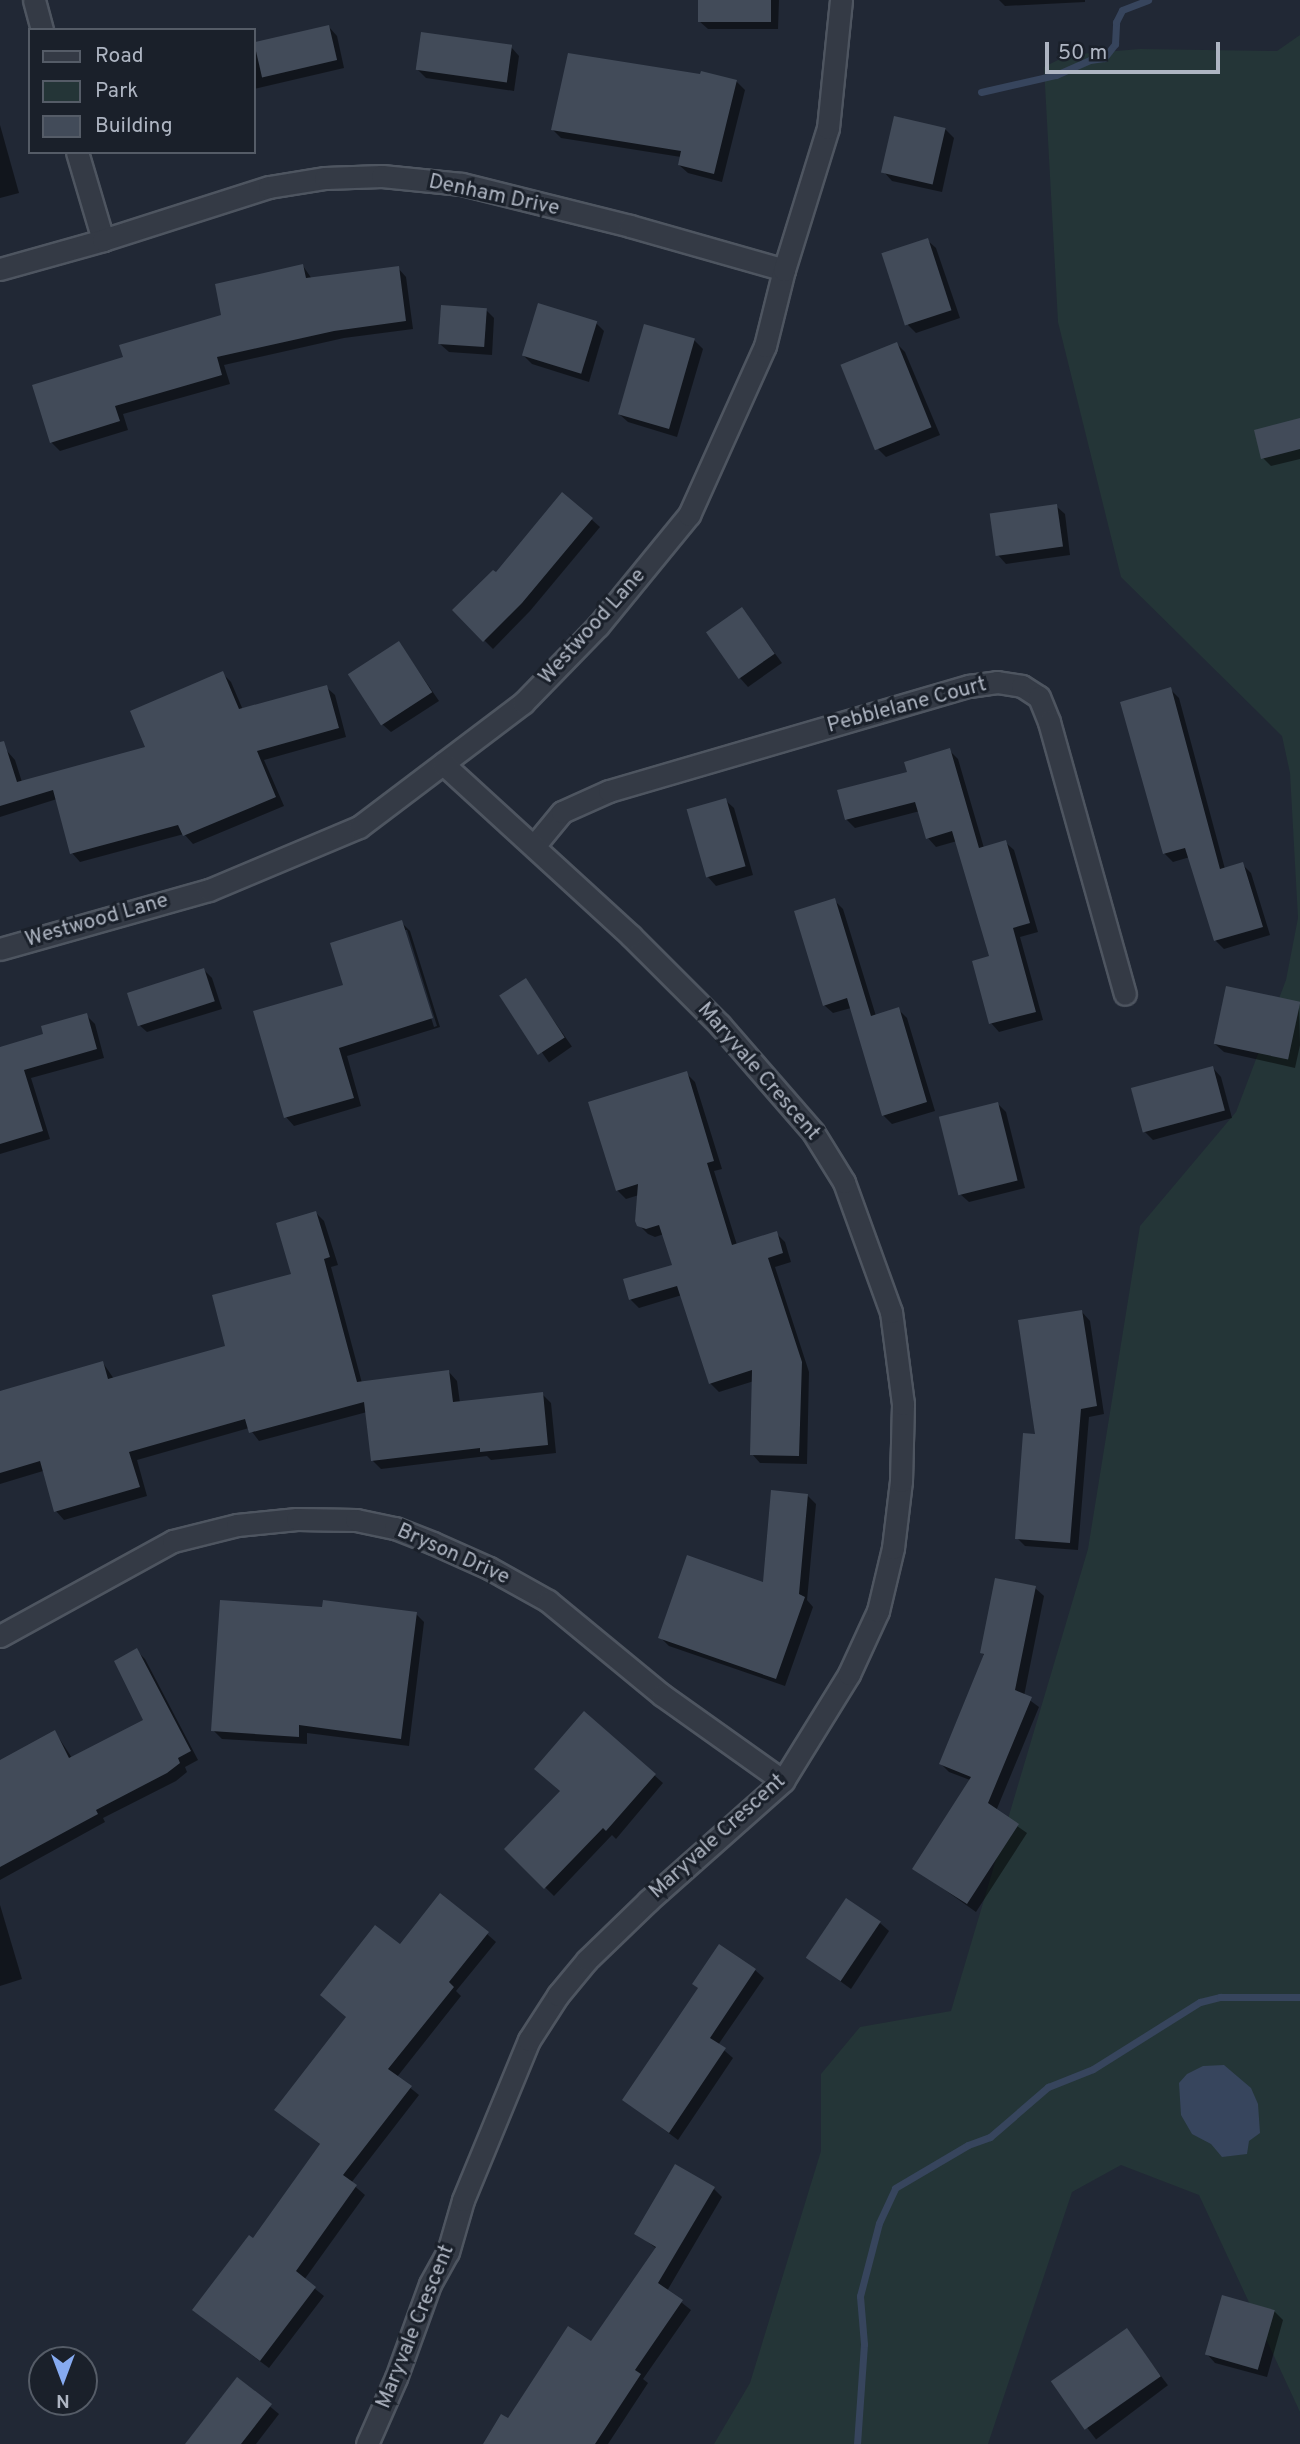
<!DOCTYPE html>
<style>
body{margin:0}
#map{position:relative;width:1300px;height:2444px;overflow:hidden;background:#212835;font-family:Overpass,sans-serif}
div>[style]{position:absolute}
.green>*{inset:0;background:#243537}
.water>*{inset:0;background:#37455d}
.shadow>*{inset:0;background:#0007;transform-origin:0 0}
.stream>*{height:7px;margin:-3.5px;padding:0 3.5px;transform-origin:3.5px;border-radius:3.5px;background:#37455d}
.building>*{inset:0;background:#424b59;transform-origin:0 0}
.roads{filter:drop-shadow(2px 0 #4e5560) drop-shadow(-2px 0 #4e5560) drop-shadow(0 2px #4e5560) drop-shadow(0 -2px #4e5560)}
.street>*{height:21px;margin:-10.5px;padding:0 10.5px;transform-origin:10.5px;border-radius:10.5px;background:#343a45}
span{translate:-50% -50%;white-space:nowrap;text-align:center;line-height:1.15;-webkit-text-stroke:6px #1a202a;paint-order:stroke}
.street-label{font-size:21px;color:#aeb5c2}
.legend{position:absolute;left:28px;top:28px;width:228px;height:126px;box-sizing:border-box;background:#1a202a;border:2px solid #555c67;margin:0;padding:9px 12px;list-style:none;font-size:21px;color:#aeb5c2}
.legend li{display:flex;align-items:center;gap:14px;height:35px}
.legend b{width:35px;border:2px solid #555c67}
.north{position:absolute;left:28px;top:2346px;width:70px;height:70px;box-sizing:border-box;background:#1a202a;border:2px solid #555c67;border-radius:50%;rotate:180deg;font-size:19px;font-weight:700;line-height:28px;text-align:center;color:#aeb5c2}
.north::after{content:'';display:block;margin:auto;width:24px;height:32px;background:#86aaf0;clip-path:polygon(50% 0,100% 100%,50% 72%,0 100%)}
.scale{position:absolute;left:1045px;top:42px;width:175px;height:32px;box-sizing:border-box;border:4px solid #aeb5c2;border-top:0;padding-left:9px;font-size:21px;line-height:24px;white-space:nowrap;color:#aeb5c2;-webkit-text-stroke:5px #1a202a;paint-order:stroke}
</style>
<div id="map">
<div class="green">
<div style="clip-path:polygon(1300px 35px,1300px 2412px,1199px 2195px,1121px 2165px,1072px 2192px,988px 2444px,714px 2444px,750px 2383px,821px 2151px,821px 2074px,860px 2027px,951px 2011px,1088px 1549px,1140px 1226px,1236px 1112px,1286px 980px,1298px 918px,1290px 773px,1282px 736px,1121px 577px,1058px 322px,1044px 67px,1068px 55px,1140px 49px,1277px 51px)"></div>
</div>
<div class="water">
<div style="clip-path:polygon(1224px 2065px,1251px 2088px,1258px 2104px,1260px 2133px,1249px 2141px,1247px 2154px,1222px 2157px,1211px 2144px,1192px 2134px,1181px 2115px,1179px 2083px,1187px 2074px,1203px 2066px)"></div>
</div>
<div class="shadow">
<div style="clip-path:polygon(700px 0,779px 0,778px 29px,708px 29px,699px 21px)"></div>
<div style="clip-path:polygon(999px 0,1085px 0,1085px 2px,1005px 6px)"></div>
<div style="clip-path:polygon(329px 27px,337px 36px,344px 68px,254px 89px,254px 44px)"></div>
<div style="clip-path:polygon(511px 47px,519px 56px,514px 91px,426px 78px,418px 70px)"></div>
<div style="clip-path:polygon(736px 81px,745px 90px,722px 182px,688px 173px,679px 165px,681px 157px,561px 138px,553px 130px)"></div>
<div style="clip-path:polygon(0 125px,19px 193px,0 198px)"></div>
<div style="clip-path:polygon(945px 129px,954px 138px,942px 192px,892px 181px,884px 172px)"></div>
<div style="clip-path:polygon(927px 240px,936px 248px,960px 318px,916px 333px,908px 325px)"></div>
<div style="clip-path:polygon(303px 266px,312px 279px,398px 268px,406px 277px,413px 329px,344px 338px,224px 365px,230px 384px,123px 414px,128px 430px,60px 451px,51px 442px,125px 358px,224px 317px)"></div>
<div style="clip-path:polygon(486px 310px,494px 318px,492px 355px,449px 352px,440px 344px)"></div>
<div style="clip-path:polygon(596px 323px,604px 331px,589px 382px,532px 364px,524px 356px)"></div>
<div style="clip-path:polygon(694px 340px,703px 349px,677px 437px,628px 422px,619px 414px)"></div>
<div style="clip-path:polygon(897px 344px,905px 352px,940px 435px,886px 457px,878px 449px)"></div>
<div style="clip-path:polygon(1300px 419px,1300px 459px,1271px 466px,1263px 458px)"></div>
<div style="clip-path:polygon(1056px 506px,1065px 514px,1070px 555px,1006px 564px,998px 555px)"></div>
<div style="clip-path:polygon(591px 519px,600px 527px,530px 611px,493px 649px,454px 610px)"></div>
<div style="clip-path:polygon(742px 609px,782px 663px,748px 687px,740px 678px)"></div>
<div style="clip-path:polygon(399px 643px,439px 701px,391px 732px,382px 724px)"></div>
<div style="clip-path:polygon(223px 674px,231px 682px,243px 710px,326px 687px,335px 695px,346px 737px,264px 760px,284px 806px,193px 844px,184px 834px,80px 862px,72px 853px,57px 799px,0 817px,0 754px,7px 751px,15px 760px,22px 782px,148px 749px)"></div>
<div style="clip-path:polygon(1170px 689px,1179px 698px,1225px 869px,1242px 864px,1251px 873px,1270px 935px,1224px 949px,1215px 940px,1190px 857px,1173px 862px,1164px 853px)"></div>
<div style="clip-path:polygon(949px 750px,958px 759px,984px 848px,1005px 842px,1014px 850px,1038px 932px,1020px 937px,1043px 1020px,999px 1032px,991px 1023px,991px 958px,957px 841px,936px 847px,928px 838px,920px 811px,855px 828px,846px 819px,909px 773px)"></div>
<div style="clip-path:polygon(725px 800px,734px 808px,753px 875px,716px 886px,708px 877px)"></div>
<div style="clip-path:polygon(834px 900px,843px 909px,876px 1016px,898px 1009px,907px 1018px,935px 1111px,892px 1124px,883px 1115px,851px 1008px,833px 1013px,824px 1005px)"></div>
<div style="clip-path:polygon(evenodd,401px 922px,410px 931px,440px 1027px,347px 1056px,361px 1106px,294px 1126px,286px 1117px,346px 986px,401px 922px,403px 930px,407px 930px,437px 1026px,434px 1027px,403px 930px)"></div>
<div style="clip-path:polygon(204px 970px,212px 978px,222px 1009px,147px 1032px,138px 1024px)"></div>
<div style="left:526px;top:981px;width:80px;height:28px;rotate:55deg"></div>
<div style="clip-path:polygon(1299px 1004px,1300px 1045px,1295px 1068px,1224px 1052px,1215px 1044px)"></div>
<div style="clip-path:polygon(86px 1015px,95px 1024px,104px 1058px,31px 1078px,50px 1139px,0 1154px,0 1049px,46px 1035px)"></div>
<div style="clip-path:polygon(1213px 1068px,1221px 1077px,1232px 1118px,1153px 1140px,1144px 1131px)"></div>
<div style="clip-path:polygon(686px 1073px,695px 1082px,722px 1169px,714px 1171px,737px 1245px,776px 1233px,785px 1242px,791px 1262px,775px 1267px,809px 1372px,807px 1464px,760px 1463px,752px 1454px,754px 1381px,719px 1392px,710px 1383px,682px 1295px,639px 1308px,630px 1299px,674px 1266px,664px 1234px,655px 1237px,648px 1234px,639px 1225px,639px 1195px,626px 1199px,617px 1190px)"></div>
<div style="clip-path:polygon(998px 1104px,1006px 1112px,1025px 1188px,969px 1202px,960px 1194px)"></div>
<div style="clip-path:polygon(316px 1213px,324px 1221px,338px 1265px,331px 1267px,362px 1383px,449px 1372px,457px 1381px,460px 1403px,542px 1394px,551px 1403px,556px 1453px,491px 1460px,487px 1456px,381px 1469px,373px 1461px,367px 1412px,259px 1441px,249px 1428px,137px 1460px,147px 1496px,64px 1520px,56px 1511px,43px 1471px,0 1484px,0 1392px,103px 1363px,114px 1379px,227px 1347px,293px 1275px)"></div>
<div style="clip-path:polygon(1082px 1312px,1090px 1321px,1104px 1414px,1089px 1417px,1078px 1550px,1025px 1546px,1017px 1538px,1037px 1436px)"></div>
<div style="clip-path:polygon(807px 1495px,816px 1504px,807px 1600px,813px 1607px,785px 1686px,669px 1646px,660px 1637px,764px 1584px)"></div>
<div style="clip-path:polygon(1035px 1588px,1044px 1596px,1024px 1696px,1039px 1707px,996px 1811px,1027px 1833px,976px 1912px,914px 1868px,970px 1780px,949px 1772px,941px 1764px,985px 1656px,982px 1653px)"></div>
<div style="clip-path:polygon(416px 1614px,424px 1622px,409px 1746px,307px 1733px,307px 1744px,222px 1739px,213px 1730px)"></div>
<div style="clip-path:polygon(136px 1650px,145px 1659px,198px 1760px,185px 1767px,187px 1772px,176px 1781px,103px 1818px,105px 1822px,0 1880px,0 1762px,55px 1732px,72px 1758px,146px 1721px)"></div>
<div style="clip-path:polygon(584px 1713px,663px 1783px,616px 1839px,612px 1835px,554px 1896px,506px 1849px,562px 1792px)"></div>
<div style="clip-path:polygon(0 1905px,22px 1979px,0 1986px)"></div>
<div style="clip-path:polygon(880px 1923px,889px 1931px,851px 1989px,808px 1958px)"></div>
<div style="clip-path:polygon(487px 1934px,496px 1942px,456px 1991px,461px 1996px,397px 2077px,419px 2095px,351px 2183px,365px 2195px,304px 2280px,324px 2296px,269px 2368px,203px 2318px,321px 2145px,276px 2110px,400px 1947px)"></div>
<div style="clip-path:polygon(755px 1970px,764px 1978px,718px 2045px,733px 2058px,678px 2140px,624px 2100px)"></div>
<div style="clip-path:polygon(714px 2189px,722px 2197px,667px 2291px,691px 2310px,643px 2379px,648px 2383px,608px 2444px,485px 2444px,592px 2343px,657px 2249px,636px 2233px)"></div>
<div style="clip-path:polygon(1274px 2311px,1283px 2320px,1267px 2377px,1215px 2363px,1207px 2354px)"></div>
<div style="left:1127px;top:2331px;width:68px;height:90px;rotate:53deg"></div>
<div style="clip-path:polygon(237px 2379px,279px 2414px,256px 2444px,187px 2444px)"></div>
</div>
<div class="stream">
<div style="left:981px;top:92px;width:77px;rotate:-12.8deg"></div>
<div style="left:1056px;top:75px;width:37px;rotate:-24deg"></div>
<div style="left:1090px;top:60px;width:14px;rotate:-8deg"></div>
<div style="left:1104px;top:58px;width:18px;rotate:-52deg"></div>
<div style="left:1115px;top:44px;width:22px;rotate:-87deg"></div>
<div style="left:1116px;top:22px;width:13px;rotate:-63deg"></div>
<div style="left:1122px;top:10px;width:28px;rotate:-21deg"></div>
<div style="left:857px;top:2444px;width:100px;rotate:-86deg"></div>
<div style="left:864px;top:2344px;width:48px;rotate:-94.8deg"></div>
<div style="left:860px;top:2296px;width:75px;rotate:-75.4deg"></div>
<div style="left:879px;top:2223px;width:38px;rotate:-65deg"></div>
<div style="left:895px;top:2188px;width:85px;rotate:-30.5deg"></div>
<div style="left:968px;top:2145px;width:23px;rotate:-20deg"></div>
<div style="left:990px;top:2137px;width:77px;rotate:-40.8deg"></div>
<div style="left:1048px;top:2087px;width:48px;rotate:-21.8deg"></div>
<div style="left:1093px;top:2069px;width:126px;rotate:-32.1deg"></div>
<div style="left:1200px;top:2002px;width:21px;rotate:-14deg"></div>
<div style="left:1220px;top:1997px;width:80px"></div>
</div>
<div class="building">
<div style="left:698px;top:0;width:73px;height:22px"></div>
<div style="left:329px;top:25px;width:36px;height:77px;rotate:77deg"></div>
<div style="left:421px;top:32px;width:92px;height:38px;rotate:8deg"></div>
<div style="clip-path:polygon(568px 53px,700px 74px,701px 71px,737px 80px,714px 174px,678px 165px,681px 151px,551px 130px)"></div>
<div style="left:894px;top:116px;width:53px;height:58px;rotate:13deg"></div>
<div style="left:928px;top:238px;width:76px;height:49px;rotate:72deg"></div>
<div style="clip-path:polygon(303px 264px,306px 278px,399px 266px,406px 321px,334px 331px,217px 357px,222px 375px,115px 406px,120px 421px,50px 443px,32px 385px,123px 357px,119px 345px,221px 315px,215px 284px)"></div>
<div style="left:538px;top:303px;width:62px;height:55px;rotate:17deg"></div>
<div style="left:441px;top:305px;width:46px;height:39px;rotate:4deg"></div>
<div style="left:644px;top:324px;width:53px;height:94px;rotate:16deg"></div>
<div style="left:897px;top:342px;width:92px;height:61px;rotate:68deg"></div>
<div style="clip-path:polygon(1300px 418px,1300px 449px,1261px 459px,1254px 430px)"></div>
<div style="clip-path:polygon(562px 492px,593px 518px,522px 603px,483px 642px,452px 610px,493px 570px,496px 572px)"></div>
<div style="left:1057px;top:504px;width:43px;height:68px;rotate:82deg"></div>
<div style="left:742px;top:607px;width:57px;height:44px;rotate:55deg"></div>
<div style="left:399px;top:641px;width:61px;height:61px;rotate:57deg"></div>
<div style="clip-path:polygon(223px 671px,239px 709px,327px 685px,339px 728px,257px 751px,276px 797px,183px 836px,178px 825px,70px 854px,53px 790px,0 806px,0 742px,4px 741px,17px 782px,145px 747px,130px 711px)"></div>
<div style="clip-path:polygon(1171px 687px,1220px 869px,1243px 862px,1263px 927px,1214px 941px,1185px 848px,1163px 854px,1120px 702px)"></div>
<div style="clip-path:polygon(950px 748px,979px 848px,1006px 840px,1030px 923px,1013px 928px,1036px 1012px,989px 1024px,972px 961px,989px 956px,952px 831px,926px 839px,915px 802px,845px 820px,837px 790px,907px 772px,904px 762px)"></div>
<div style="left:726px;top:798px;width:71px;height:41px;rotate:74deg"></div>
<div style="clip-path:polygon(835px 898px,871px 1016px,899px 1007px,927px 1102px,882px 1116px,847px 998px,823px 1006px,794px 911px)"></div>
<div style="clip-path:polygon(402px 920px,433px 1018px,339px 1048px,354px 1098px,284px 1118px,253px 1011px,343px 985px,330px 943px)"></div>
<div style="left:204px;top:968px;width:35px;height:81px;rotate:72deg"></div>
<div style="left:526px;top:978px;width:71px;height:32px;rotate:57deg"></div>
<div style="left:1226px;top:986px;width:76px;height:59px;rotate:12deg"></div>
<div style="clip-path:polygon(87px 1013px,97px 1049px,24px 1070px,43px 1131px,0 1144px,0 1047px,43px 1034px,41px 1026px)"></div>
<div style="left:1213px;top:1066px;width:46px;height:85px;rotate:75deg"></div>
<div style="clip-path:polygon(687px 1071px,714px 1161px,707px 1163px,732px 1245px,777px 1231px,783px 1253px,768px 1258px,802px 1362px,799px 1456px,750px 1455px,752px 1370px,709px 1384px,677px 1286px,629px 1300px,623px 1279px,672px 1265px,659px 1225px,646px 1229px,637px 1226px,635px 1221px,638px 1184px,616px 1191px,588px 1102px)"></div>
<div style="left:998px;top:1102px;width:81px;height:61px;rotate:76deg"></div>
<div style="clip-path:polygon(316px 1211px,330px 1257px,324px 1259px,357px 1382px,449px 1370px,453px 1402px,543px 1392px,548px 1445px,480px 1452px,480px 1448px,371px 1461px,364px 1402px,249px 1433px,245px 1419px,129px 1452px,140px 1487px,54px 1512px,40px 1461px,0 1473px,0 1391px,103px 1361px,108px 1379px,225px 1346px,212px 1295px,291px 1274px,276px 1223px)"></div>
<div style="clip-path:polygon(1082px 1310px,1097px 1406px,1081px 1409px,1070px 1543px,1015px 1539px,1023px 1433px,1035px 1434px,1018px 1320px)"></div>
<div style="clip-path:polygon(771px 1490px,808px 1494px,799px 1594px,805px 1597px,776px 1679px,658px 1638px,687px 1555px,763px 1582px)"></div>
<div style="clip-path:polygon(995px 1578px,1036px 1586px,1015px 1690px,1032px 1697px,988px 1803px,1019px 1824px,967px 1904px,912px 1869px,971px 1777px,939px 1764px,984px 1654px,980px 1653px)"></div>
<div style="clip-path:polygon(220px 1600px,322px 1607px,323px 1600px,417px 1612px,401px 1739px,299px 1725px,299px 1737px,211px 1731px)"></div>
<div style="clip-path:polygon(137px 1648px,191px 1751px,178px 1758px,180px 1763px,167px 1773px,96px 1810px,98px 1814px,0 1867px,0 1760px,55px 1730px,69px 1758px,143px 1720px,114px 1661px)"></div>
<div style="clip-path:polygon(584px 1711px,656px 1774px,606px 1831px,603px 1828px,544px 1889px,504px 1849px,560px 1791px,534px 1769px)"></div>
<div style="clip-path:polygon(440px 1893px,489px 1932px,449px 1982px,454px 1987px,388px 2069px,412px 2086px,343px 2175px,357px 2185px,296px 2271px,316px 2287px,260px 2361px,192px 2310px,249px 2235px,253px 2238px,320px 2144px,274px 2110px,346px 2017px,320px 1995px,375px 1925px,400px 1944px)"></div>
<div style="left:846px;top:1898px;width:42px;height:72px;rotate:34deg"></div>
<div style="clip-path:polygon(719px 1944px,756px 1969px,710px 2038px,726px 2048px,669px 2133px,622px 2100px,698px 1988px,692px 1984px)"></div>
<div style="clip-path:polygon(675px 2164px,715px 2187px,658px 2283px,683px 2300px,635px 2370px,641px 2374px,595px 2444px,483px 2444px,501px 2414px,508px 2418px,568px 2326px,591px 2341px,656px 2247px,634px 2234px)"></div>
<div style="left:1222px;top:2295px;width:55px;height:62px;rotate:16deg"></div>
<div style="left:1127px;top:2328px;width:59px;height:93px;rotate:55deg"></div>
<div style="clip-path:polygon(237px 2377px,272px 2404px,241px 2444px,185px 2444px)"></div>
</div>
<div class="roads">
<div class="street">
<div style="left:34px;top:0;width:31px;rotate:75deg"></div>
<div style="left:77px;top:152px;width:92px;rotate:73.5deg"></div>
<div style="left:0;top:269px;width:107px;rotate:-15.7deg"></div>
<div style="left:103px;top:240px;width:174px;rotate:-17.7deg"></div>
<div style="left:269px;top:187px;width:57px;rotate:-9.1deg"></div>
<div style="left:325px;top:178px;width:57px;rotate:-2deg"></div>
<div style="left:382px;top:176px;width:80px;rotate:5.7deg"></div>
<div style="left:462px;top:184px;width:173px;rotate:14deg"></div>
<div style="left:630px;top:226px;width:160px;rotate:15.9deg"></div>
<div style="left:534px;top:846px;width:44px;rotate:-50.5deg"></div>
<div style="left:562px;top:812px;width:51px;rotate:-24.1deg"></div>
<div style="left:609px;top:791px;width:375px;rotate:-16.3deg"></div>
<div style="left:969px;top:686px;width:28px;rotate:-8deg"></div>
<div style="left:997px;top:682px;width:25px;rotate:9deg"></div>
<div style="left:1022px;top:686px;width:20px;rotate:33deg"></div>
<div style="left:1039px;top:697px;width:27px;rotate:68deg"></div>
<div style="left:1049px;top:722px;width:282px;rotate:74.4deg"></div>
<div style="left:0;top:949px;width:217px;rotate:-15.8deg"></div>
<div style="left:209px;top:890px;width:163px;rotate:-22.8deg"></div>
<div style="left:359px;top:827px;width:206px;rotate:-37.1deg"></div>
<div style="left:523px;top:703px;width:107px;rotate:-45.8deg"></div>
<div style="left:598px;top:626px;width:144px;rotate:-50.7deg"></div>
<div style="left:689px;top:515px;width:185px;rotate:-65.8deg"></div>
<div style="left:765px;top:346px;width:78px;rotate:-76deg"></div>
<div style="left:784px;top:270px;width:149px;rotate:-72.8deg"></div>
<div style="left:828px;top:128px;width:129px;rotate:-84.2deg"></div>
<div style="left:0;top:1636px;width:197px;rotate:-28.8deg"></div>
<div style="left:173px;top:1541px;width:66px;rotate:-14deg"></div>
<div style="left:237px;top:1525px;width:60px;rotate:-5.7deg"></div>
<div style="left:297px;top:1519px;width:59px;rotate:1deg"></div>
<div style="left:356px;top:1520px;width:40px;rotate:12deg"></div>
<div style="left:395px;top:1528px;width:41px;rotate:21.5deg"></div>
<div style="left:433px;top:1543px;width:61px;rotate:24.1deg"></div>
<div style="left:489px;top:1568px;width:68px;rotate:29.2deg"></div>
<div style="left:548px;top:1601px;width:148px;rotate:39.5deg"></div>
<div style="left:662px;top:1695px;width:148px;rotate:35.4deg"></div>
<div style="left:367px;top:2444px;width:72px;rotate:-66.3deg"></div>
<div style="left:396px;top:2378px;width:100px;rotate:-70.1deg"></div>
<div style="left:430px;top:2284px;width:37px;rotate:-61deg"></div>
<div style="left:448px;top:2252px;width:54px;rotate:-73.9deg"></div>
<div style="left:463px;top:2200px;width:173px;rotate:-67.6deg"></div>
<div style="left:529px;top:2040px;width:54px;rotate:-57.2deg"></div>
<div style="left:558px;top:1995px;width:45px;rotate:-50.4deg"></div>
<div style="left:587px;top:1960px;width:85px;rotate:-44deg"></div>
<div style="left:648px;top:1901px;width:181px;rotate:-41.6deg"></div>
<div style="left:783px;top:1781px;width:126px;rotate:-58.3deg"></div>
<div style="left:849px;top:1674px;width:69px;rotate:-65.3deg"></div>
<div style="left:878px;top:1611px;width:65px;rotate:-76.6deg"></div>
<div style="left:893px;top:1548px;width:67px;rotate:-83.2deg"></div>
<div style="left:901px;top:1481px;width:77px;rotate:-88.5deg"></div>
<div style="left:903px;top:1404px;width:93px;rotate:-97.4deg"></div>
<div style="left:891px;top:1312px;width:138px;rotate:-109.9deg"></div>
<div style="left:844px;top:1182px;width:59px;rotate:-121.8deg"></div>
<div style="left:813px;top:1132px;width:142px;rotate:-131deg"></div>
<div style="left:720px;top:1025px;width:126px;rotate:-135deg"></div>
<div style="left:631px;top:936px;width:255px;rotate:-137.5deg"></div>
</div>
</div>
<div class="street-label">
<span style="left:494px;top:196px;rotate:12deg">Denham Drive</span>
<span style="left:593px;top:627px;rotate:-48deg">Westwood Lane</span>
<span style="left:907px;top:706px;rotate:-15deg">Pebblelane Court</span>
<span style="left:97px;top:921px;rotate:-16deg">Westwood Lane</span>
<span style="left:758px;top:1072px;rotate:49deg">Maryvale Crescent</span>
<span style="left:453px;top:1555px;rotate:24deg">Bryson Drive</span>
<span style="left:718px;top:1837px;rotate:-42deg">Maryvale Crescent</span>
<span style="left:416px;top:2327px;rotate:-68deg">Maryvale Crescent</span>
</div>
<ul class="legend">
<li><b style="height:9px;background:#343a45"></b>Road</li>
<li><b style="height:19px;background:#243537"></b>Park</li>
<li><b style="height:19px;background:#424b59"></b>Building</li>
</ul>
<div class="north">N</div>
<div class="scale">50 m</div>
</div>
